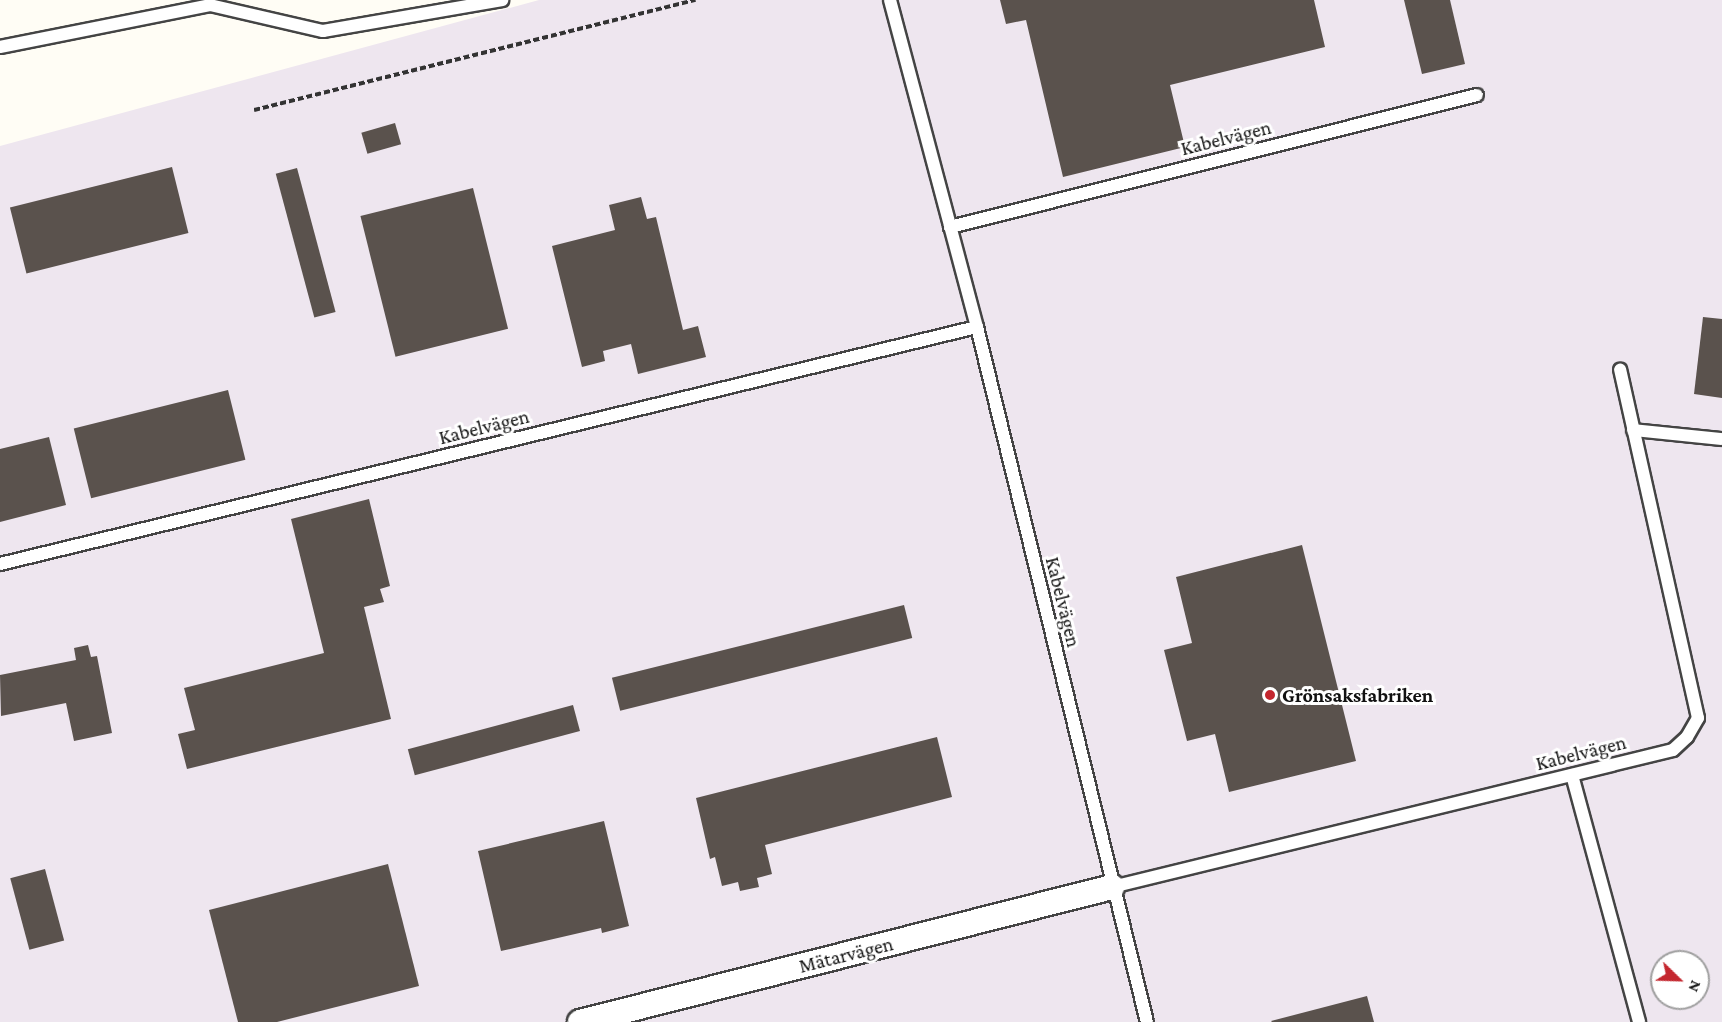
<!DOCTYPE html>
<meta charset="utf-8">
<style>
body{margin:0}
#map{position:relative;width:1722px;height:1022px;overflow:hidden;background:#fffdf5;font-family:"Crimson Pro",serif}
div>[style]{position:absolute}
.industrial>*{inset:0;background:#eee6ef}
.building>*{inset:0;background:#5a524d;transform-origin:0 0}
.path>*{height:4px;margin-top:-2px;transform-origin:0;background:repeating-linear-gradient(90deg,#333 0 6px,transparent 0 9px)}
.roads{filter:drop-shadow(2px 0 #444) drop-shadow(-2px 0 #444) drop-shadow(0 2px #444) drop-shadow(0 -2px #444)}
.service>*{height:12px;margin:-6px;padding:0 6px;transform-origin:6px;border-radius:6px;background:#fff}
.minor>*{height:24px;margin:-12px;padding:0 12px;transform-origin:12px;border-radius:12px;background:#fff}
.dots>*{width:16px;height:16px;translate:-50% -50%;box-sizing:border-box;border:3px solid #fff;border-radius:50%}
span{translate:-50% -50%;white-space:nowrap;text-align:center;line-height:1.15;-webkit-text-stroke:6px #fff;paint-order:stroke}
.street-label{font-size:20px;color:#111}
.poi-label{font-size:20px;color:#111;font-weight:700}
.left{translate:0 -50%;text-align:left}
.north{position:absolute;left:1650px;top:950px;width:60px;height:60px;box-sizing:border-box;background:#fff;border:2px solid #a0a0a0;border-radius:50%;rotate:113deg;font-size:16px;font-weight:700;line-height:24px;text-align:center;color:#111}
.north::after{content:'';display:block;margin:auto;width:21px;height:27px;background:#c4262e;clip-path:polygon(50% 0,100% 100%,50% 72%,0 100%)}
</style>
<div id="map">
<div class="industrial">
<div style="clip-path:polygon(evenodd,539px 0,1722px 0,1722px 1022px,0 1022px,0 146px,539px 0,1662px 962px,1698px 962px,1698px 998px,1662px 998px,1662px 962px)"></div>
</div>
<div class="building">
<div style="clip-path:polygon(1000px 0,1314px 0,1325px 47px,1170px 85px,1185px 147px,1063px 177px,1026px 20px,1006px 24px)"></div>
<div style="clip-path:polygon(1404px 0,1450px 0,1465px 64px,1422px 74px)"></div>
<div style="left:395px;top:123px;width:22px;height:35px;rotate:74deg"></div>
<div style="left:172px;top:167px;width:68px;height:167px;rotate:76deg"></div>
<div style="left:297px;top:168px;width:149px;height:22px;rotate:75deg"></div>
<div style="left:473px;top:188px;width:145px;height:116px;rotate:76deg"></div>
<div style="clip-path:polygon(641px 197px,647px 219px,656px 217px,683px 330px,698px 326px,706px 357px,638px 374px,631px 344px,603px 351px,605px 361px,582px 367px,552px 246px,615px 230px,609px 205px)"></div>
<div style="clip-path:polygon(1703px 317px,1722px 319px,1722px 398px,1694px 394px)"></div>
<div style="left:228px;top:390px;width:72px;height:159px;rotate:76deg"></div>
<div style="clip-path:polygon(49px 437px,66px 505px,0 522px,0 449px)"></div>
<div style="clip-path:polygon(369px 499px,390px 586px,380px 589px,384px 602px,364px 607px,391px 719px,187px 769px,178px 734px,195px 730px,184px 688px,324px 653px,291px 519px)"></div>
<div style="clip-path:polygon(1302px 545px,1356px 761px,1229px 792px,1215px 734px,1187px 741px,1164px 650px,1192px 643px,1176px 577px)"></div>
<div style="left:904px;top:605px;width:34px;height:301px;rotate:76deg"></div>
<div style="clip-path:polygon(88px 645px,91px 657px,97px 656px,112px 733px,74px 741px,66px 703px,1px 716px,0 675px,76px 660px,74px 648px)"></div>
<div style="left:573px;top:705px;width:27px;height:171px;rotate:75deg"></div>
<div style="clip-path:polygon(937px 737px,952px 797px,765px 845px,772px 874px,757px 878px,759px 887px,740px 891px,738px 882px,722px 886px,715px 857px,710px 859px,696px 798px)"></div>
<div style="clip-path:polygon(604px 821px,629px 926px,602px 933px,601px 928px,501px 951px,478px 851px)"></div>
<div style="clip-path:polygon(388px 864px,419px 986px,277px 1022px,238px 1022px,209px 910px)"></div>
<div style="left:45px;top:869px;width:74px;height:36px;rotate:75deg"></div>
<div style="clip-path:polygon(1367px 996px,1374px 1022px,1272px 1022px,1271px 1021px)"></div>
</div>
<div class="path">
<div style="left:254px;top:110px;width:455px;rotate:-14deg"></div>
</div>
<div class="roads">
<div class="service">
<div style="left:890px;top:0;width:338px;rotate:75.1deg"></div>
<div style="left:977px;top:327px;width:715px;rotate:76.26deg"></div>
<div style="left:0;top:47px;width:214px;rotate:-11.3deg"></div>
<div style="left:210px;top:5px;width:116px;rotate:13deg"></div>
<div style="left:323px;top:31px;width:182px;rotate:-9.8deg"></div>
<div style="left:950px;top:227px;width:543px;rotate:-14.06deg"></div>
<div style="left:1633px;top:430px;width:89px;rotate:5.8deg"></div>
<div style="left:0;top:564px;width:1005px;rotate:-13.64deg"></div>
<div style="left:1572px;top:775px;width:256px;rotate:74.8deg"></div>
<div style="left:1112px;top:887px;width:577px;rotate:-13.72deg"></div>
<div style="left:1673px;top:750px;width:19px;rotate:-43deg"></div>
<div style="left:1687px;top:737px;width:22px;rotate:-60deg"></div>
<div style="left:1698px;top:718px;width:357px;rotate:-102.6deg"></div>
</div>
<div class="minor">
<div style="left:580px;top:1022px;width:549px;rotate:-14.24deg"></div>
</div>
</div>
<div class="dots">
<div style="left:1270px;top:695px;background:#c4262e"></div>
</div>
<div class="street-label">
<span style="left:1226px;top:138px;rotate:-14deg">Kabelvägen</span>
<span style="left:484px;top:427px;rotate:-14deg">Kabelvägen</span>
<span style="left:1063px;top:602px;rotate:76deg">Kabelvägen</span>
<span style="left:1581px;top:753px;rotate:-14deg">Kabelvägen</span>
<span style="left:846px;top:955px;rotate:-14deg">Mätarvägen</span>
</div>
<div class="poi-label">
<span class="left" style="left:1282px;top:695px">Grönsaksfabriken</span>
</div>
<div class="north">N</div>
</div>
